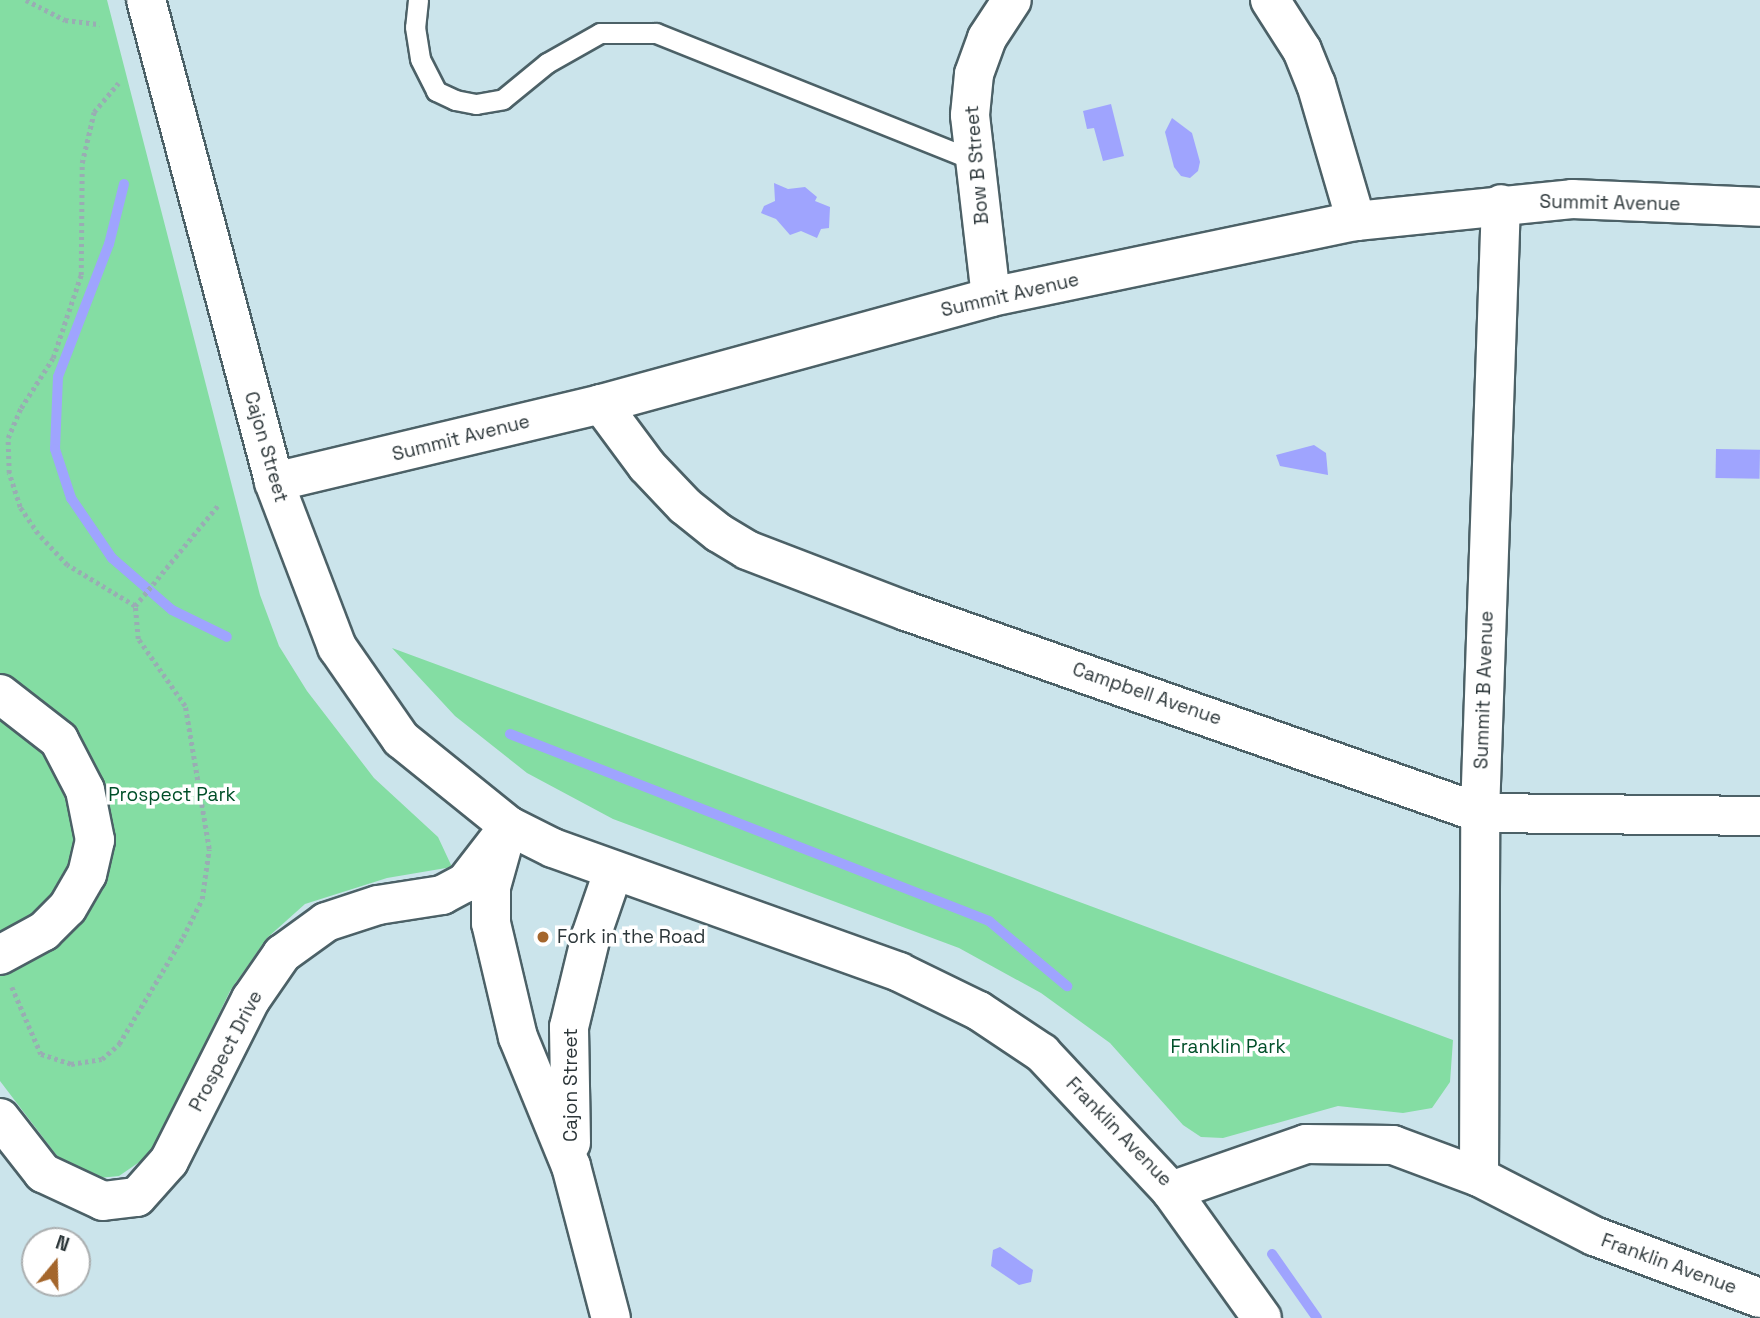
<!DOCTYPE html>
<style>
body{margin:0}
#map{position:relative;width:1760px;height:1318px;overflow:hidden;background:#cbe4eb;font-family:"Space Grotesk",sans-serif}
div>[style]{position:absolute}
.green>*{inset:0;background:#84dda3}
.water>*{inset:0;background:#9fa4fe;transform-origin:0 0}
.stream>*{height:10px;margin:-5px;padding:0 5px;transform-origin:5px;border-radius:5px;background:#9fa4fe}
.path>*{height:4.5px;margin-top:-2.25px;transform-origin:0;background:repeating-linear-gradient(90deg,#99adb3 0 3.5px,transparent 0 7px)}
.roads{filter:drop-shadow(2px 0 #4c6167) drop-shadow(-2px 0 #4c6167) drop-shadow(0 2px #4c6167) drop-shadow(0 -2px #4c6167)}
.service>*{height:19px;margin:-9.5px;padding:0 9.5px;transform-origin:9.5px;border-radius:9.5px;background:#fff}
.minor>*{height:38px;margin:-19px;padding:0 19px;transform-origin:19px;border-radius:19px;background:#fff}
.tertiary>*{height:38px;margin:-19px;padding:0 19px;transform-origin:19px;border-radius:19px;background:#fff}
.dots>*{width:19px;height:19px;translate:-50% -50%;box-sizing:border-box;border:4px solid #fff;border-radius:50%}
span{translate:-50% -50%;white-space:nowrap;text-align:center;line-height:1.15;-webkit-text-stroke:7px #fff;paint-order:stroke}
.street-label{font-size:19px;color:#2d373a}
.park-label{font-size:19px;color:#004f29}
.poi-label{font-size:19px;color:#2d373a}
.left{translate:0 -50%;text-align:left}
.north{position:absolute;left:21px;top:1227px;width:70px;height:70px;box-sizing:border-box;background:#fff;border:2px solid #abafb0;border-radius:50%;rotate:19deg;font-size:19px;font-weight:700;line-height:28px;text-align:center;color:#2d373a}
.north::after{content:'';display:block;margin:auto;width:24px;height:32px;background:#a4662c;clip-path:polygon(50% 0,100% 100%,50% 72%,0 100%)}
</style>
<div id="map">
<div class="green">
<div style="clip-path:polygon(0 0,107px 0,260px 595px,279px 646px,307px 691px,374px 778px,438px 837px,452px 867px,387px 878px,305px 904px,267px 938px,230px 991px,151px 1154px,119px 1176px,89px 1179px,64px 1165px,0 1081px)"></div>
<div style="clip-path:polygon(392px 648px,1453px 1040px,1450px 1082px,1432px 1108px,1403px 1113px,1338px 1106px,1223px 1138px,1201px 1137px,1183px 1125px,1110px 1043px,1041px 993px,959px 948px,613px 819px,527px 773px,455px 716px)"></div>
</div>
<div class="water">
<div style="clip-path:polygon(1111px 104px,1124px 156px,1103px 161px,1094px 128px,1087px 129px,1083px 111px)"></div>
<div style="clip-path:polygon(1172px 118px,1192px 133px,1200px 162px,1198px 171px,1190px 178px,1181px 176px,1174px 167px,1165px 132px)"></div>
<div style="clip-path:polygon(774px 183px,788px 189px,805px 187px,817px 197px,815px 201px,830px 207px,829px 228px,821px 229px,817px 238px,801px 231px,790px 235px,776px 219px,761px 213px,764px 206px,775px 201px)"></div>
<div style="clip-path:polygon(1314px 445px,1326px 453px,1328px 475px,1280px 466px,1276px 455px)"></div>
<div style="left:1716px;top:449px;width:44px;height:29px;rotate:1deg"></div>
<div style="clip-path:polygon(1000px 1247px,1033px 1270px,1031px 1282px,1019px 1285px,991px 1266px,993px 1250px)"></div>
</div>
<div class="stream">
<div style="left:124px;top:184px;width:62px;rotate:104deg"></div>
<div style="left:109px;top:244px;width:142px;rotate:111deg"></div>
<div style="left:58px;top:377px;width:72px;rotate:92.4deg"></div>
<div style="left:55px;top:449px;width:52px;rotate:71.9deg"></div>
<div style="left:71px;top:498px;width:73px;rotate:55.7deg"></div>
<div style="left:112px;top:558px;width:79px;rotate:40.9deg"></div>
<div style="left:172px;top:610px;width:61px;rotate:26.1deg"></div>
<div style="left:510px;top:734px;width:514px;rotate:21.33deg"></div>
<div style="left:989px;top:921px;width:102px;rotate:39.8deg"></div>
<div style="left:1272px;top:1254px;width:78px;rotate:54.9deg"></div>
</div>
<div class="path">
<div style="left:26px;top:0;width:44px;rotate:27.1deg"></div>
<div style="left:65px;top:20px;width:35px;rotate:7deg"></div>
<div style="left:135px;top:606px;width:132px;rotate:-50.5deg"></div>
<div style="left:12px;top:987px;width:73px;rotate:66.6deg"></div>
<div style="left:41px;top:1054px;width:32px;rotate:18deg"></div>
<div style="left:71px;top:1064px;width:31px;rotate:-9deg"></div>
<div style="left:102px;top:1059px;width:23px;rotate:-41deg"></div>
<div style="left:119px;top:1044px;width:125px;rotate:-59.1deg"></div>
<div style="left:183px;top:937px;width:42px;rotate:-63.4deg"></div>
<div style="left:202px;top:899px;width:50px;rotate:-82deg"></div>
<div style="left:209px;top:849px;width:145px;rotate:-99.5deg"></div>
<div style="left:185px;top:706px;width:82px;rotate:-125deg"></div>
<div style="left:138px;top:639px;width:33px;rotate:-95deg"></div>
<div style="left:135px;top:606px;width:79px;rotate:-148.9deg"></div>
<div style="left:67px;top:565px;width:42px;rotate:-133.1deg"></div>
<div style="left:38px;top:534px;width:32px;rotate:-124deg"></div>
<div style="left:20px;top:507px;width:36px;rotate:-108deg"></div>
<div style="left:9px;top:473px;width:35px;rotate:-92deg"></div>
<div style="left:8px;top:438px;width:33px;rotate:-67deg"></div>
<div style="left:21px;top:408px;width:59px;rotate:-57.4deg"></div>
<div style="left:53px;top:358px;width:88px;rotate:-71.4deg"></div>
<div style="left:81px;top:275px;width:112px;rotate:-89.5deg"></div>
<div style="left:82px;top:163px;width:52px;rotate:-76.8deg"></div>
<div style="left:94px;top:112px;width:38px;rotate:-50deg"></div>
</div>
<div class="roads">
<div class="service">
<div style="left:418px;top:0;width:27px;rotate:96deg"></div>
<div style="left:415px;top:27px;width:32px;rotate:81deg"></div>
<div style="left:420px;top:59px;width:36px;rotate:63deg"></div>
<div style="left:436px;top:91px;width:21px;rotate:25deg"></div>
<div style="left:455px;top:100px;width:21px;rotate:11deg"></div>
<div style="left:476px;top:104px;width:27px;rotate:-10deg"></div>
<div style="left:503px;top:99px;width:57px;rotate:-39.3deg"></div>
<div style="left:547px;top:63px;width:61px;rotate:-29.5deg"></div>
<div style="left:600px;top:33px;width:56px"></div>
<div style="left:656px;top:33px;width:341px;rotate:21.8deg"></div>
</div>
<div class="minor">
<div style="left:1270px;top:0;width:59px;rotate:57.4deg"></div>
<div style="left:1302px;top:50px;width:37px;rotate:68deg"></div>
<div style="left:1316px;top:84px;width:143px;rotate:73.7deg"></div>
<div style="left:991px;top:297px;width:183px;rotate:-96.6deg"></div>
<div style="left:970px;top:115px;width:41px;rotate:-84.4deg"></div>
<div style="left:974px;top:74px;width:38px;rotate:-70deg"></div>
<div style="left:987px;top:38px;width:45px;rotate:-56.7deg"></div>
<div style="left:601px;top:404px;width:77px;rotate:53.4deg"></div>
<div style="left:647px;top:466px;width:55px;rotate:46.5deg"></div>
<div style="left:685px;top:506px;width:43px;rotate:38.5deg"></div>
<div style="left:719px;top:533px;width:33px;rotate:31deg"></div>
<div style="left:747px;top:550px;width:170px;rotate:21deg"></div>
<div style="left:906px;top:611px;width:609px;rotate:19.39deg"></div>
<div style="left:1480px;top:813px;width:280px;rotate:0.6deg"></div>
<div style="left:274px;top:482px;width:336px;rotate:-13.4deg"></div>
<div style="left:601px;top:404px;width:404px;rotate:-15.3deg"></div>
<div style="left:991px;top:297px;width:373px;rotate:-11.8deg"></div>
<div style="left:1356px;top:221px;width:217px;rotate:-5.8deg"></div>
<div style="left:1572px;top:199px;width:188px;rotate:2.4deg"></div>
<div style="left:0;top:694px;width:75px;rotate:37.9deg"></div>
<div style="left:59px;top:740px;width:56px;rotate:62.5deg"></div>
<div style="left:85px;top:790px;width:51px;rotate:78.7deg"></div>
<div style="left:95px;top:840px;width:35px;rotate:103deg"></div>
<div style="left:87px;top:874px;width:39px;rotate:120deg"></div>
<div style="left:67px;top:908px;width:33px;rotate:135deg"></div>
<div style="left:44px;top:931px;width:50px;rotate:151.4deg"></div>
<div style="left:503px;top:844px;width:45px;rotate:105.6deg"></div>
<div style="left:491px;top:887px;width:36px;rotate:90deg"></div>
<div style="left:491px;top:923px;width:117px;rotate:76.7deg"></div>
<div style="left:518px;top:1037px;width:139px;rotate:67.7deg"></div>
<div style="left:571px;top:1166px;width:157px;rotate:75.3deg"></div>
<div style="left:0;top:1118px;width:70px;rotate:52deg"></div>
<div style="left:43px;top:1173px;width:66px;rotate:25deg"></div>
<div style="left:103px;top:1201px;width:34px;rotate:-7deg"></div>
<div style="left:137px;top:1197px;width:48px;rotate:-48.4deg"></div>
<div style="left:169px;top:1161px;width:182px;rotate:-63.2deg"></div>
<div style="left:251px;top:999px;width:55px;rotate:-55.4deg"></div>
<div style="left:282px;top:954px;width:54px;rotate:-36deg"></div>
<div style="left:326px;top:922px;width:55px;rotate:-18.1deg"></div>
<div style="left:378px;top:905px;width:65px;rotate:-8.9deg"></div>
<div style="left:442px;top:895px;width:26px;rotate:-28deg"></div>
<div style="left:465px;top:883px;width:72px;rotate:-52.3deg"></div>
<div style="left:571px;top:1143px;width:116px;rotate:-91deg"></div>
<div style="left:569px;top:1027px;width:94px;rotate:-76.4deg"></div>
<div style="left:591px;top:936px;width:68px;rotate:-71deg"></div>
<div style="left:1479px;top:1177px;width:364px;rotate:-89.8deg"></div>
<div style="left:1480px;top:813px;width:609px;rotate:-88.03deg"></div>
<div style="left:1171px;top:1191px;width:143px;rotate:-19.2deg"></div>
<div style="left:1306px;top:1144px;width:87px;rotate:0.7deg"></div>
<div style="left:1393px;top:1145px;width:92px;rotate:20.4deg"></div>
<div style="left:1479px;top:1177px;width:129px;rotate:27.2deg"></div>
<div style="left:1594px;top:1236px;width:177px;rotate:20.5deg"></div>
</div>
<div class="tertiary">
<div style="left:146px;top:0;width:499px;rotate:75.1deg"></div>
<div style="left:274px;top:482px;width:177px;rotate:69.1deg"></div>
<div style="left:337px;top:647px;width:112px;rotate:55.2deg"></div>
<div style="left:401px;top:739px;width:139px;rotate:38.9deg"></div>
<div style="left:509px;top:826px;width:49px;rotate:26.6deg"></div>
<div style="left:553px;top:848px;width:368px;rotate:19.7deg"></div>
<div style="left:899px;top:972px;width:89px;rotate:26deg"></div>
<div style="left:979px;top:1011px;width:76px;rotate:33.7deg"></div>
<div style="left:1042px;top:1053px;width:189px;rotate:46.9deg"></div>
<div style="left:1171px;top:1191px;width:156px;rotate:54.4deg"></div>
</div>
</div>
<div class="dots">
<div style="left:543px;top:937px;background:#a4662c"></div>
</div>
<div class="street-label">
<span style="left:977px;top:165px;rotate:-95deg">Bow B Street</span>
<span style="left:1610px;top:203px;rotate:1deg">Summit Avenue</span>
<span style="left:1010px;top:295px;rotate:-13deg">Summit Avenue</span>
<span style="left:461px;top:438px;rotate:-14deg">Summit Avenue</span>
<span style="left:266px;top:447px;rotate:74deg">Cajon Street</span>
<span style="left:1484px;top:690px;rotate:-88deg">Summit B Avenue</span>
<span style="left:1147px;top:694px;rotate:19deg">Campbell Avenue</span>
<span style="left:226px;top:1051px;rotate:-62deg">Prospect Drive</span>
<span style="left:571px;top:1085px;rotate:-90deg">Cajon Street</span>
<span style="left:1119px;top:1132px;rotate:46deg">Franklin Avenue</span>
<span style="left:1669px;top:1264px;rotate:20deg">Franklin Avenue</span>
</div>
<div class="park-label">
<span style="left:172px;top:795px">Prospect Park</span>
<span style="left:1228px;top:1047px">Franklin Park</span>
</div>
<div class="poi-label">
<span class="left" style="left:557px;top:937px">Fork in the Road</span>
</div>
<div class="north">N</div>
</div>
